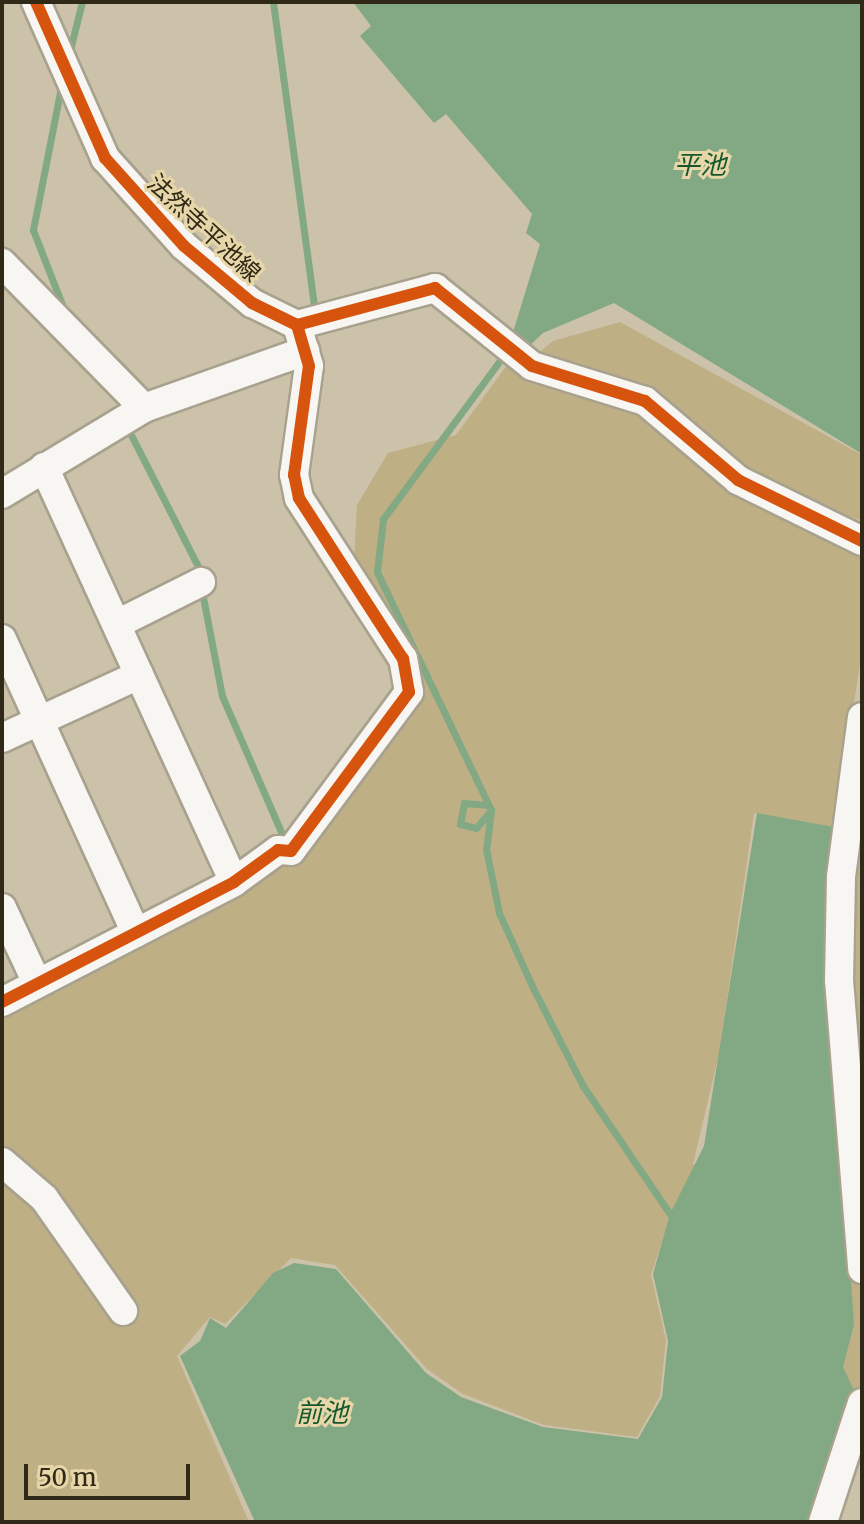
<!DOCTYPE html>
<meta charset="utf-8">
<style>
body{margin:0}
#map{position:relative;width:864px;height:1524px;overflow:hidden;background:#cbc2a9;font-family:Merriweather,"Noto Sans JP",serif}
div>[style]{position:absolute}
.green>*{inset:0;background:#beaf85}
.water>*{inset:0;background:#82a983}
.stream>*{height:7px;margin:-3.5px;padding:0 3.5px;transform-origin:3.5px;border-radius:3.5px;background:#82a983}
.roads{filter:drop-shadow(2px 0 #a8a18e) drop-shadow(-2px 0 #a8a18e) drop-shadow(0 2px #a8a18e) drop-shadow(0 -2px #a8a18e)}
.minor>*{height:28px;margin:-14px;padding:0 14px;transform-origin:14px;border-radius:14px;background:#f7f6f2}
.cycleway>*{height:12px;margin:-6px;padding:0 6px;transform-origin:6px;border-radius:6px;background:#d6540d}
span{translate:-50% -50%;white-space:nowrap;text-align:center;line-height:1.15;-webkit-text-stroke:6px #e6d6a8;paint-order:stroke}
.street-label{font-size:24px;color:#302917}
.water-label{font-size:26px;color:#15582e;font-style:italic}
.frame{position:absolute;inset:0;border:4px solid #302917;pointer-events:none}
.scale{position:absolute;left:24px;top:1464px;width:166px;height:36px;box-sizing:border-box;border:4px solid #302917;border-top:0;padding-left:10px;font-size:24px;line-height:28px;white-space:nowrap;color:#302917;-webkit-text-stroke:6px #e6d6a8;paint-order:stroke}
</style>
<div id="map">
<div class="green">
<div style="clip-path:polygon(620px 322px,862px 455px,862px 520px,804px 510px,753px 484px,658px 401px,614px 374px,568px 375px,535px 356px,553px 341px)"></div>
<div style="clip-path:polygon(evenodd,510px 361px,638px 406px,862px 552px,862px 651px,843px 773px,862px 822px,862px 1412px,809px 1522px,816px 1281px,675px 1203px,651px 1275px,666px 1340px,660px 1396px,637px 1437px,544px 1425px,463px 1394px,427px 1369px,335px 1265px,291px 1258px,225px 1324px,210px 1317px,177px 1356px,249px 1522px,2px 1522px,2px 1010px,299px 849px,399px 675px,353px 579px,357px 505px,388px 453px,456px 435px,510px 361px,754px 813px,821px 825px,738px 1186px,693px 1164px,719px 1054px,754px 813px)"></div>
</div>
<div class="water">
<div style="clip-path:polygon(353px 2px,862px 2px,862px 454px,614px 303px,543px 333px,524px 351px,511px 339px,540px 244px,526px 233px,532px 214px,446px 114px,434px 123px,360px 36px,371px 26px)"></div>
<div style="clip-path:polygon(757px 813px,834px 827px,829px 979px,854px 1324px,843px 1367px,860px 1403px,814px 1522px,255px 1522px,180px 1356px,200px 1341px,210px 1318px,226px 1328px,273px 1273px,294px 1263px,336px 1269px,426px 1373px,461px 1397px,543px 1427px,638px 1439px,662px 1397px,668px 1341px,653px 1274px,670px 1214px,704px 1146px)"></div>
</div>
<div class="stream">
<div style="left:273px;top:2px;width:315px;rotate:82.3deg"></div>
<div style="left:69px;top:54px;width:54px;rotate:-76deg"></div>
<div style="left:62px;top:82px;width:151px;rotate:101.1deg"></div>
<div style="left:33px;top:230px;width:88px;rotate:68.7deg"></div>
<div style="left:501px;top:359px;width:199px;rotate:126.4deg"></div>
<div style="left:383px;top:519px;width:53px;rotate:96.5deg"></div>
<div style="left:377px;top:572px;width:264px;rotate:64.4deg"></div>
<div style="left:491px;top:810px;width:39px;rotate:97deg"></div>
<div style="left:486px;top:849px;width:65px;rotate:78.5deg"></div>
<div style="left:499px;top:913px;width:82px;rotate:65.6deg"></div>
<div style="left:533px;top:988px;width:110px;rotate:63deg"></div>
<div style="left:583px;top:1086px;width:155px;rotate:55.8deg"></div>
<div style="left:127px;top:427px;width:167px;rotate:63deg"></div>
<div style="left:202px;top:592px;width:106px;rotate:79.1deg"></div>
<div style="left:222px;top:696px;width:160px;rotate:66.5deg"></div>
<div style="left:488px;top:805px;width:24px;rotate:-175deg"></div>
<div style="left:464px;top:803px;width:21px;rotate:101deg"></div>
<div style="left:460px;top:824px;width:16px;rotate:14deg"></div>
<div style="left:476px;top:828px;width:23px;rotate:-50deg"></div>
</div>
<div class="roads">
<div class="minor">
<div style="left:36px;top:2px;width:171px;rotate:66.1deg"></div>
<div style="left:105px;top:158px;width:118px;rotate:48.1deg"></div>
<div style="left:184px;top:246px;width:89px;rotate:40deg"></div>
<div style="left:252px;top:303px;width:50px;rotate:26.1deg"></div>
<div style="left:297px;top:325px;width:143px;rotate:-15deg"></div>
<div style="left:435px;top:288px;width:124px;rotate:38.8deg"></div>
<div style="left:532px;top:366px;width:118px;rotate:17.2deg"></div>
<div style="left:645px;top:401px;width:122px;rotate:40.3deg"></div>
<div style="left:738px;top:480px;width:138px;rotate:26.2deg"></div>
<div style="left:2px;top:263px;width:203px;rotate:45.6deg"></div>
<div style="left:44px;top:467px;width:456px;rotate:65.4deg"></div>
<div style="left:2px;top:494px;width:166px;rotate:-31.2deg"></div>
<div style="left:144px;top:408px;width:171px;rotate:-19.5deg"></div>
<div style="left:117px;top:624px;width:94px;rotate:-26.6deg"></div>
<div style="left:2px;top:639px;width:323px;rotate:65.5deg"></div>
<div style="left:862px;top:717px;width:161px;rotate:97.5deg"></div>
<div style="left:841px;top:877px;width:103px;rotate:91.1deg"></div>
<div style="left:839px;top:980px;width:290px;rotate:85.4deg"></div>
<div style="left:2px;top:738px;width:151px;rotate:-24.7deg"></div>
<div style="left:2px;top:908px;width:83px;rotate:65deg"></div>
<div style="left:2px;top:1002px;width:261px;rotate:-27.3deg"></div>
<div style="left:234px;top:882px;width:54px;rotate:-36deg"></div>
<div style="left:278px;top:850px;width:13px;rotate:4deg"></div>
<div style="left:291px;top:851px;width:198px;rotate:-53.4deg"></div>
<div style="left:409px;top:692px;width:34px;rotate:-100deg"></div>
<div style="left:403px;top:659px;width:192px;rotate:-122.9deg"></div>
<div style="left:299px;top:498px;width:24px;rotate:-102deg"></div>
<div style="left:294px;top:475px;width:110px;rotate:-82.2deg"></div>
<div style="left:309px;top:366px;width:43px;rotate:-106.3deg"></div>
<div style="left:2px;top:1162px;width:55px;rotate:40.6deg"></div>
<div style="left:44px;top:1198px;width:138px;rotate:55deg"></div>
<div style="left:823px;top:1522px;width:125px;rotate:-71.9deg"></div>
</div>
</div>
<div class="cycleway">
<div style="left:36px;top:2px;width:171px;rotate:66.1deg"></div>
<div style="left:105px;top:158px;width:118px;rotate:48.1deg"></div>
<div style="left:184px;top:246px;width:89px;rotate:40deg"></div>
<div style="left:252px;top:303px;width:50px;rotate:26.1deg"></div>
<div style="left:297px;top:325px;width:143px;rotate:-15deg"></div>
<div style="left:435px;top:288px;width:124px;rotate:38.8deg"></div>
<div style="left:532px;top:366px;width:118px;rotate:17.2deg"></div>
<div style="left:645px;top:401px;width:122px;rotate:40.3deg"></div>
<div style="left:738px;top:480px;width:138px;rotate:26.2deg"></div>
<div style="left:2px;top:1002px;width:261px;rotate:-27.3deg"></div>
<div style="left:234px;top:882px;width:54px;rotate:-36deg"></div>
<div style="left:278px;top:850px;width:13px;rotate:4deg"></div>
<div style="left:291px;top:851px;width:198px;rotate:-53.4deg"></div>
<div style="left:409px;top:692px;width:34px;rotate:-100deg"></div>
<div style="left:403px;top:659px;width:192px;rotate:-122.9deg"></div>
<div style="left:299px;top:498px;width:24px;rotate:-102deg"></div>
<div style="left:294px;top:475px;width:110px;rotate:-82.2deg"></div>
<div style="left:309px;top:366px;width:43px;rotate:-106.3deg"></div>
</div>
<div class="street-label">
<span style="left:204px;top:228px;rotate:43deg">法然寺平池線</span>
</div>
<div class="water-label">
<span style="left:700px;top:165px">平池</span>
<span style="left:322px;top:1413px">前池</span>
</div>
<div class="frame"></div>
<div class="scale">50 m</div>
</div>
